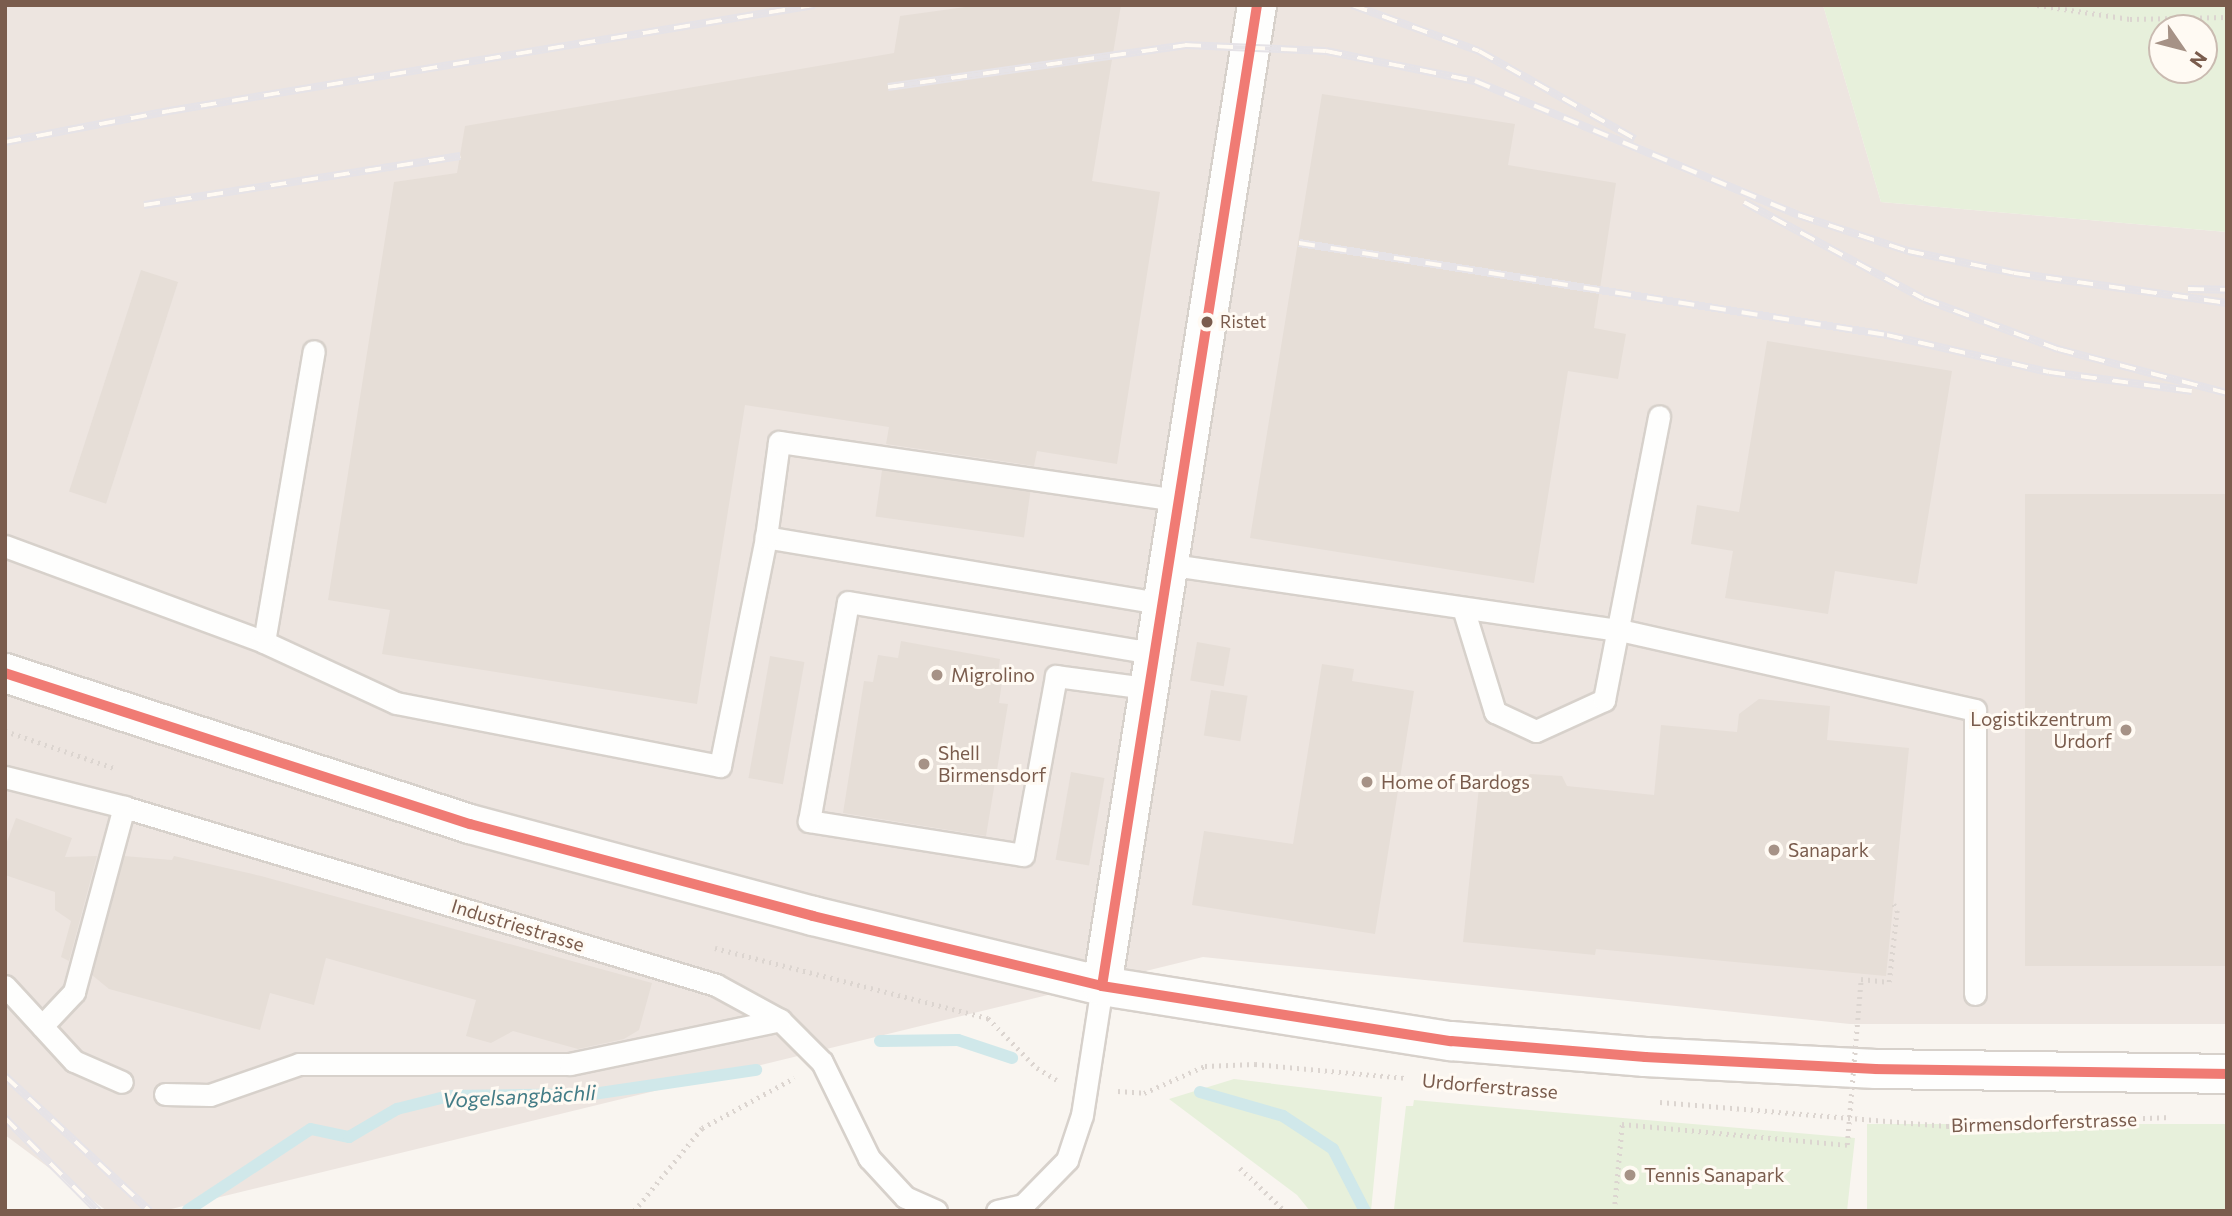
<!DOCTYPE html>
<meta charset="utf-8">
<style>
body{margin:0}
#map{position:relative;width:2232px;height:1216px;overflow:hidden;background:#f9f5f0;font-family:Commissioner,sans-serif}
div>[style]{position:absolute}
.industrial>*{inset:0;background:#ede5e0}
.green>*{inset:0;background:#e7f0db;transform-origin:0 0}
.stream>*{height:12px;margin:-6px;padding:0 6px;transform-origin:6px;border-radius:6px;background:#d0e8ea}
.building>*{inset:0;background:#e6ded7;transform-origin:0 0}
.path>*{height:4.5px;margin-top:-2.25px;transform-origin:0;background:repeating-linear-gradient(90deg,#dcd5d0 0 2px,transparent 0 7px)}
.roads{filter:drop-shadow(2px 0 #d7d1cb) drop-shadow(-2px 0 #d7d1cb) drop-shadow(0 2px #d7d1cb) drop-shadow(0 -2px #d7d1cb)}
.lane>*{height:21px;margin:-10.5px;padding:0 10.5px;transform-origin:10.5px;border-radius:10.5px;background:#fefefd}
.street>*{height:38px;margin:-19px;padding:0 19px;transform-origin:19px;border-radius:19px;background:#fefefd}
.secondary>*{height:38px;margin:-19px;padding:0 19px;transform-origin:19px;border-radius:19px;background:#fefefd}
.rail>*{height:8px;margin-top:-4px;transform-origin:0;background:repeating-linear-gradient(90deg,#fffaf3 0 16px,#e6e3e7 0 32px);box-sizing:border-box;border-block:2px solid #e6e3e7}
.path-bridge>*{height:4.5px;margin-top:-2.25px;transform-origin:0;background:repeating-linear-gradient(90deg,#dcd5d0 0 2px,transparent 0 7px)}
.bus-1>*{height:10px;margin:-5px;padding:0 5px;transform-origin:5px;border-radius:5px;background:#f07b74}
.dots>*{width:19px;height:19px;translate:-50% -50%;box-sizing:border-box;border:4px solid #fffaf3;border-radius:50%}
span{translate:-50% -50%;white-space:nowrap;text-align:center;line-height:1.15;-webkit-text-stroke:6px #fffaf3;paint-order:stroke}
.bus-label{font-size:17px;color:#7a5c4d}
.left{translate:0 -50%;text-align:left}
.poi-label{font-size:19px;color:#7a5c4d}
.right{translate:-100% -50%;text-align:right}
.street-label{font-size:19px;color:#7a5c4d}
.water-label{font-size:21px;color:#437c86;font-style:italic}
.frame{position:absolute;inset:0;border:7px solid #7a5c4d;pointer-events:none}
.north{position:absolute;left:2148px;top:14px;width:70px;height:70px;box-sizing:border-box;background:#fffaf3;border:2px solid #cabbb1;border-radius:50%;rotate:125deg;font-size:19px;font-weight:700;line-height:28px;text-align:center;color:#7a5c4d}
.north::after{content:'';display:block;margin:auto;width:24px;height:32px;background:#a69286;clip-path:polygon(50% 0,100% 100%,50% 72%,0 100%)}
</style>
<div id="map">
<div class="industrial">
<div style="clip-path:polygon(5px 5px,1823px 5px,1881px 202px,2227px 232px,2227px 1024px,1850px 1024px,1203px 957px,163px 1211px,107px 1211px,5px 1135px)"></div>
</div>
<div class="green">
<div style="clip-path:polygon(evenodd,1823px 5px,2227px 5px,2227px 232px,1881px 202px,1823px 5px,2162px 28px,2204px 28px,2204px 70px,2162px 70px,2162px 28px)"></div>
<div style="clip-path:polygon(1234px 1079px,1382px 1097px,1371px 1211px,1310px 1211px,1297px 1195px,1169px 1099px)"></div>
<div style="clip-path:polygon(1414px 1100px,1855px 1138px,1847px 1211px,1394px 1209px,1406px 1106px,1413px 1106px)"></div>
<div style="left:1867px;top:1124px;width:360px;height:88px"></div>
</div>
<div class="stream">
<div style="left:880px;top:1041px;width:78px;rotate:-0.7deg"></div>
<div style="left:958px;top:1040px;width:57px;rotate:18.4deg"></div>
<div style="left:1200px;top:1092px;width:86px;rotate:16.1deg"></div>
<div style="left:1283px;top:1116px;width:60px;rotate:33.4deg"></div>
<div style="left:1333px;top:1149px;width:70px;rotate:62.7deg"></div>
<div style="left:188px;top:1210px;width:147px;rotate:-33.4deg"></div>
<div style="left:311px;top:1129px;width:39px;rotate:12deg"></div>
<div style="left:349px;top:1137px;width:56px;rotate:-30.3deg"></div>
<div style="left:397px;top:1109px;width:54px;rotate:-14deg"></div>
<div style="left:449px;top:1096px;width:144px;rotate:-0.8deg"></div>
<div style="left:593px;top:1094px;width:165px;rotate:-8.4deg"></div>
</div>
<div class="building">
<div style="clip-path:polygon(980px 5px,1121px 5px,1092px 181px,1160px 192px,1117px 464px,1037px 451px,1034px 466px,886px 444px,889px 427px,745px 405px,697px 704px,382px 654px,390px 610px,328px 600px,394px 182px,457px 173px,465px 126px,894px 53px,900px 16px)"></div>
<div style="clip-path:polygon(1322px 94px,1515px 124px,1508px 165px,1616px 183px,1594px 328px,1626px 334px,1618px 379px,1568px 371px,1534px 583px,1250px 538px)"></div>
<div style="left:141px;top:270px;width:39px;height:233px;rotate:18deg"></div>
<div style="clip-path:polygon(1767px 341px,1952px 371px,1917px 584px,1835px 571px,1828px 614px,1725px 598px,1733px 551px,1691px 544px,1697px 505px,1739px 512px)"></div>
<div style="left:882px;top:470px;width:150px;height:47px;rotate:8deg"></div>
<div style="left:2227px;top:494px;width:472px;height:202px;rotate:90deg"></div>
<div style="clip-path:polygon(901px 641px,1000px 659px,998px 674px,1003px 675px,999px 703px,1008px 704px,986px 836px,843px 813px,864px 681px,873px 682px,878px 655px,898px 658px)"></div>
<div style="left:1197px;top:642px;width:34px;height:39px;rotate:10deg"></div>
<div style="left:770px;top:656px;width:35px;height:124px;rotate:10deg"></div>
<div style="clip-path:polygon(1322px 664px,1354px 669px,1352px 681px,1414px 691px,1375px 934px,1192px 905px,1204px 831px,1293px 844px)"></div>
<div style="left:1211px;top:690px;width:37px;height:46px;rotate:9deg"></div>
<div style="clip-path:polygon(1759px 699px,1830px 706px,1827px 740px,1909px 748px,1886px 976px,1596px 949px,1595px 955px,1463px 942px,1479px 787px,1515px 791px,1530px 774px,1562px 776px,1567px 786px,1654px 795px,1661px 725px,1737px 732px,1739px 714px)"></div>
<div style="left:1071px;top:772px;width:34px;height:89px;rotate:10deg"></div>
<div style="clip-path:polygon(16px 818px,72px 838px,65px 857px,97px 856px,69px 961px,61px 957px,71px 921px,55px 910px,55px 892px,5px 875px,5px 847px)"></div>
<div style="clip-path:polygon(124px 856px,172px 860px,174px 856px,261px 876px,652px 983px,639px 1030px,624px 1039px,578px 1049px,513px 1031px,491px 1043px,466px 1036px,476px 1000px,326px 958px,314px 1005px,270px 993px,260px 1030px,109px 989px,92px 975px)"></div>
</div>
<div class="path">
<div style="left:2037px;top:5px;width:94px;rotate:8.6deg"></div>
<div style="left:2130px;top:19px;width:97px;rotate:-1.2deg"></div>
<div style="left:5px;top:731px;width:118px;rotate:18.7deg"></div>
<div style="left:1894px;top:904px;width:7px;rotate:63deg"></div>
<div style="left:715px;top:948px;width:282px;rotate:14.4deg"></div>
<div style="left:988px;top:1018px;width:70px;rotate:45.6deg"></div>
<div style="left:1037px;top:1068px;width:23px;rotate:31deg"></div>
<div style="left:1118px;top:1091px;width:26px;rotate:4deg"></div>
<div style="left:1144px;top:1093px;width:67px;rotate:-23.9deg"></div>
<div style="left:1205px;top:1066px;width:50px;rotate:-2.3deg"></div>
<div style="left:1255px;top:1064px;width:153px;rotate:5.3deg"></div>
<div style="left:1660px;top:1102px;width:288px;rotate:4.8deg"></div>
<div style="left:1947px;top:1126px;width:224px;rotate:-2.3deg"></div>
<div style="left:1240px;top:1168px;width:62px;rotate:43.7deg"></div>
<div style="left:634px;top:1211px;width:107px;rotate:-50.7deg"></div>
<div style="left:702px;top:1128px;width:105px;rotate:-28.5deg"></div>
<div style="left:1614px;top:1211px;width:87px;rotate:-84.7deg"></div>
<div style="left:1622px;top:1124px;width:226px;rotate:5.3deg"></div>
</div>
<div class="roads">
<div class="lane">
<div style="left:5px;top:546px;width:276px;rotate:20.3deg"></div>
<div style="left:264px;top:642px;width:145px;rotate:24.8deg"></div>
<div style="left:396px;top:703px;width:330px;rotate:11deg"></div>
<div style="left:720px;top:766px;width:234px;rotate:-78.6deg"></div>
<div style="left:1165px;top:564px;width:460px;rotate:8.3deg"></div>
<div style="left:1620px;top:630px;width:364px;rotate:12.7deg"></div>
<div style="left:1975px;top:710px;width:284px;rotate:90deg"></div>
<div style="left:1159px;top:603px;width:399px;rotate:-170.5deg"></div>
<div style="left:766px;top:537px;width:96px;rotate:-82.2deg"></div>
<div style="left:779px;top:442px;width:400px;rotate:8.3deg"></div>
<div style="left:1463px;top:608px;width:109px;rotate:72.9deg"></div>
<div style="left:1495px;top:712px;width:45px;rotate:24.9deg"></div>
<div style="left:1536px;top:731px;width:75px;rotate:-24.5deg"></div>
<div style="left:1604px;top:700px;width:289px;rotate:-79deg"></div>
<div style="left:264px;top:642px;width:295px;rotate:-80.3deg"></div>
<div style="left:1146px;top:688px;width:91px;rotate:-172.4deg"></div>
<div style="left:1056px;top:676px;width:182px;rotate:100.4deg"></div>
<div style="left:1023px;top:855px;width:217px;rotate:-171deg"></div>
<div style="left:809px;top:821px;width:222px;rotate:-79.9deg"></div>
<div style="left:848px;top:602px;width:308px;rotate:9.5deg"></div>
<div style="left:5px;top:777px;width:123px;rotate:14.1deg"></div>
<div style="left:124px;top:807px;width:618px;rotate:16.73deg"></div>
<div style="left:716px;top:985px;width:73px;rotate:28.7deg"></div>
<div style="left:780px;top:1020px;width:59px;rotate:45deg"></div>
<div style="left:822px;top:1062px;width:107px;rotate:63.9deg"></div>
<div style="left:869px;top:1158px;width:53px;rotate:47.3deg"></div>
<div style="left:905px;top:1197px;width:34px;rotate:24deg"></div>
<div style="left:5px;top:986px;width:102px;rotate:47.4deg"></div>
<div style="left:74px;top:1061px;width:52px;rotate:23.6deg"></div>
<div style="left:42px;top:1026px;width:47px;rotate:-46.7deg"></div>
<div style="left:74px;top:992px;width:192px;rotate:-74.9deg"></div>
<div style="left:165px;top:1094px;width:45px;rotate:1.3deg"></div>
<div style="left:210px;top:1095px;width:94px;rotate:-19.2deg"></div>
<div style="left:299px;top:1064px;width:271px"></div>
<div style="left:570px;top:1064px;width:215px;rotate:-11.8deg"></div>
<div style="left:997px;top:1211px;width:27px;rotate:-13deg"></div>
<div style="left:1023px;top:1205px;width:63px;rotate:-45.6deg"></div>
<div style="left:1067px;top:1160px;width:47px;rotate:-71.6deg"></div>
<div style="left:1082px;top:1115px;width:131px;rotate:-81.2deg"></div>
</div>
<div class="street">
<div style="left:1102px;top:986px;width:993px;rotate:-81.02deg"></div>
</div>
<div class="secondary">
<div style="left:5px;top:673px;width:489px;rotate:18deg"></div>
<div style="left:470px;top:824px;width:355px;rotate:15deg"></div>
<div style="left:813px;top:916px;width:297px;rotate:13.6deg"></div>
<div style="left:1102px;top:986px;width:353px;rotate:9deg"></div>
<div style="left:1451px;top:1041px;width:195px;rotate:4.7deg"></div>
<div style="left:1645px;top:1057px;width:231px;rotate:3deg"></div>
<div style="left:1876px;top:1069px;width:351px;rotate:0.8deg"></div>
</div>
</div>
<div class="rail">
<div style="left:1352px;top:5px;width:135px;rotate:19.9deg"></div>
<div style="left:1479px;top:51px;width:179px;rotate:29.4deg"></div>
<div style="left:888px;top:87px;width:300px;rotate:-8deg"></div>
<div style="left:1185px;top:45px;width:141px;rotate:2.4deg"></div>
<div style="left:1326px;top:51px;width:152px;rotate:11.4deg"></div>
<div style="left:1475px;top:81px;width:350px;rotate:22.5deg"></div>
<div style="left:1798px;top:215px;width:116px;rotate:18.1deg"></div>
<div style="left:1908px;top:251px;width:108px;rotate:11.7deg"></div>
<div style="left:2014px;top:273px;width:215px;rotate:8deg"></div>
<div style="left:5px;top:142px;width:167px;rotate:-10.7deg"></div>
<div style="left:169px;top:111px;width:654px;rotate:-9.33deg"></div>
<div style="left:1744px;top:202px;width:204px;rotate:28.3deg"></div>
<div style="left:1924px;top:299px;width:143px;rotate:20.5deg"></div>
<div style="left:2058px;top:349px;width:175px;rotate:14.6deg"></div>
<div style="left:144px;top:205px;width:320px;rotate:-8.8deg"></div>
<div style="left:1299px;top:243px;width:595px;rotate:8.89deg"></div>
<div style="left:1887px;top:335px;width:166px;rotate:12.9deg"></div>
<div style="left:2049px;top:372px;width:144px;rotate:7.6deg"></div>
<div style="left:2188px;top:289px;width:39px;rotate:1deg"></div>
<div style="left:5px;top:1076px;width:198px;rotate:43deg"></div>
<div style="left:5px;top:1118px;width:132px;rotate:45deg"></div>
</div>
<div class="path-bridge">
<div style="left:1847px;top:1145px;width:167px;rotate:-85.2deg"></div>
<div style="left:1861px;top:979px;width:28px;rotate:6deg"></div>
<div style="left:1889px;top:982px;width:72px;rotate:-83.7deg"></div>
</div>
<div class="bus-1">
<div style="left:5px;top:673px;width:489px;rotate:18deg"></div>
<div style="left:470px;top:824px;width:355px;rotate:15deg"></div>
<div style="left:813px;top:916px;width:297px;rotate:13.6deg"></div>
<div style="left:1102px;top:986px;width:353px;rotate:9deg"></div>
<div style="left:1451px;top:1041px;width:195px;rotate:4.7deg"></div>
<div style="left:1645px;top:1057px;width:231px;rotate:3deg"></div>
<div style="left:1876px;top:1069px;width:351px;rotate:0.8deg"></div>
<div style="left:1102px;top:986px;width:993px;rotate:-81.02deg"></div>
</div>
<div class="dots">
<div style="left:1207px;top:322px;background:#7a5c4d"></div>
<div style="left:937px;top:675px;background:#a69286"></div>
<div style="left:2126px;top:730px;background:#a69286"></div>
<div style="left:924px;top:764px;background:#a69286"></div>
<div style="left:1367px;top:782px;background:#a69286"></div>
<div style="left:1774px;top:850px;background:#a69286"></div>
<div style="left:1630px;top:1175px;background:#a69286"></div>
</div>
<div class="bus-label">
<span class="left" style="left:1220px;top:322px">Ristet</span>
</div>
<div class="poi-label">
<span class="left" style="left:951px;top:675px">Migrolino</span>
<span class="right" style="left:2112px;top:730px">Logistikzentrum<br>Urdorf</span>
<span class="left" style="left:938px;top:764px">Shell<br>Birmensdorf</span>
<span class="left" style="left:1381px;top:782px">Home of Bardogs</span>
<span class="left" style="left:1788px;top:850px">Sanapark</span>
<span class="left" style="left:1644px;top:1175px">Tennis Sanapark</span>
</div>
<div class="street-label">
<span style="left:518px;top:925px;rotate:17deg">Industriestrasse</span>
<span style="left:1490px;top:1086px;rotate:5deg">Urdorferstrasse</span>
<span style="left:2044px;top:1122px;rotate:-2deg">Birmensdorferstrasse</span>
</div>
<div class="water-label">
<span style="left:519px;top:1096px;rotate:-3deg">Vogelsangbächli</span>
</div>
<div class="frame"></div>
<div class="north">N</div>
</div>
